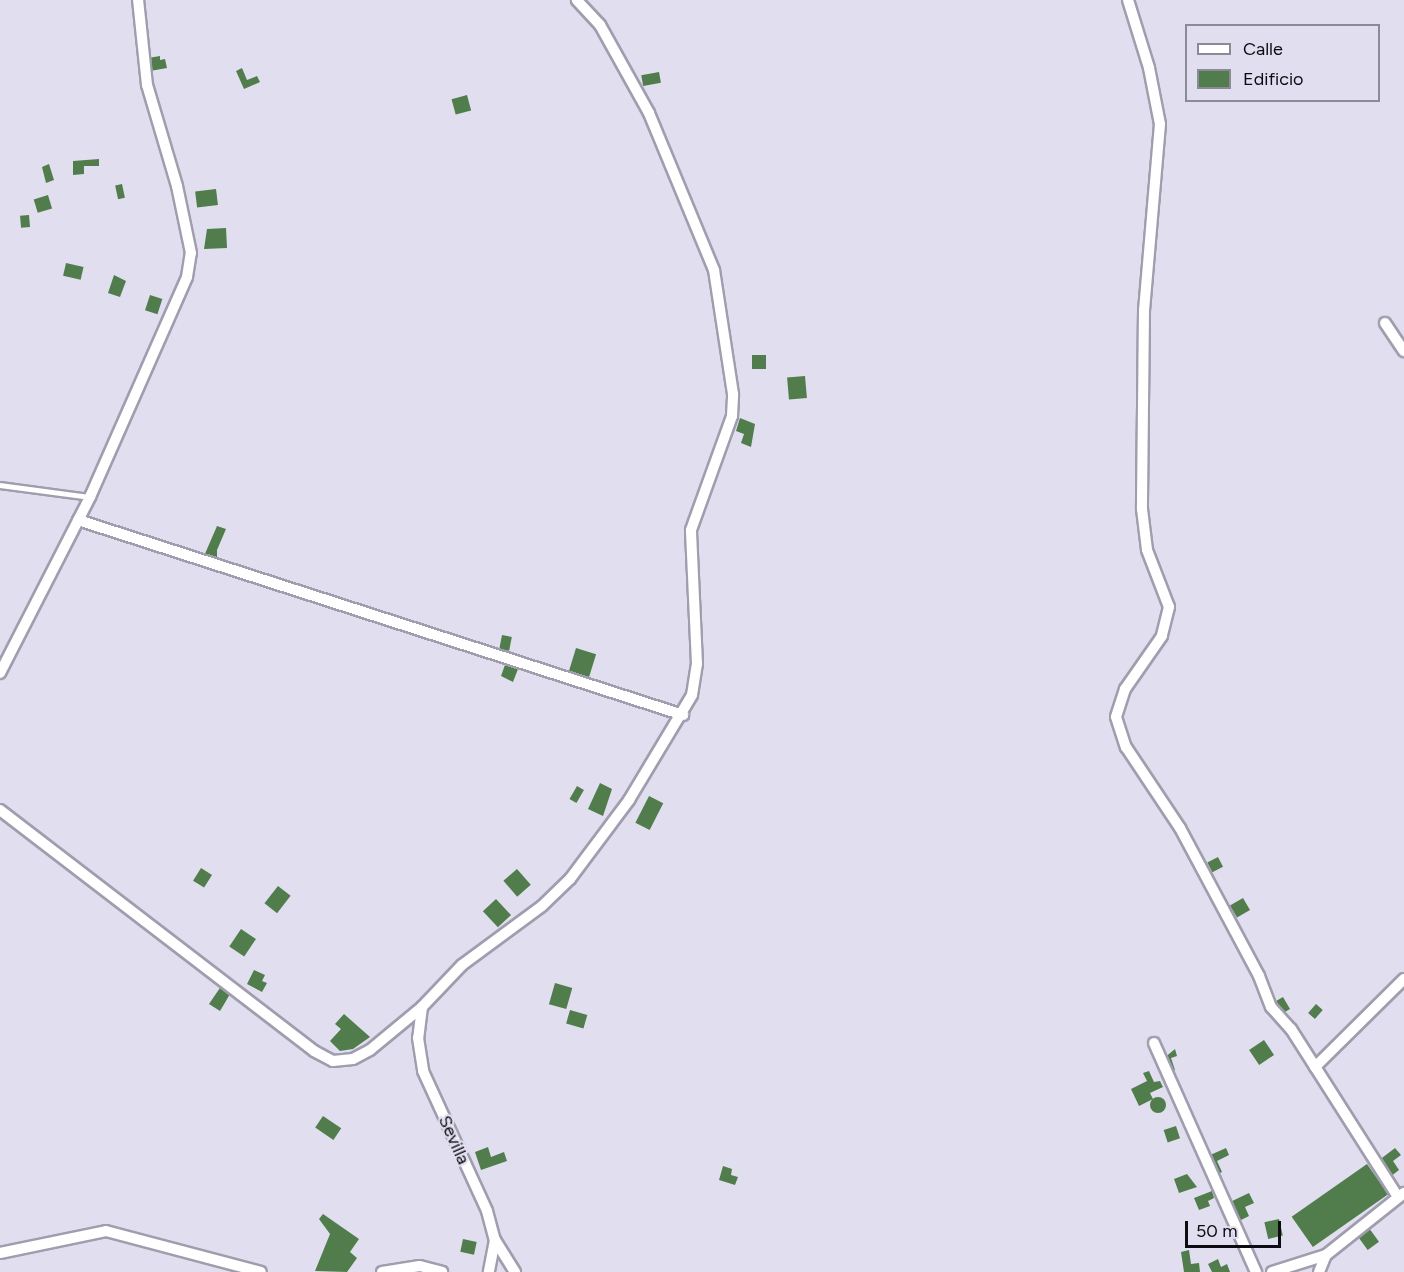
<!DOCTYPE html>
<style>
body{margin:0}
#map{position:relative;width:1404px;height:1272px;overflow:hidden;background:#e1def0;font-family:Figtree,sans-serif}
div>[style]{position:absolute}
.building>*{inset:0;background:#507d4b;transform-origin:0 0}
.round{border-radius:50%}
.roads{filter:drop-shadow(2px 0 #a09dae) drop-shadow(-2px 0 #a09dae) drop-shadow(0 2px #a09dae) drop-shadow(0 -2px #a09dae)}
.service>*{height:5px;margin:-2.5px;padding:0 2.5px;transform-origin:2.5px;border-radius:2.5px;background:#fff}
.minor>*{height:10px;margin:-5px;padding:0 5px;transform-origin:5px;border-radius:5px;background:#fff}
span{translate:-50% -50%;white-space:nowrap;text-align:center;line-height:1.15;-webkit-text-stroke:4.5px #e1def0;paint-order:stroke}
.street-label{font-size:18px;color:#0d0b11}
.legend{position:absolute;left:1185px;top:24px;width:195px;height:78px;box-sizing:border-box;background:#e1def0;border:2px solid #8c8a97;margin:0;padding:8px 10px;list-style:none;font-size:18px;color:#0d0b11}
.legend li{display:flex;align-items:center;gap:12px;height:30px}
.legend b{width:30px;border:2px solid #8c8a97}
.scale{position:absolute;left:1185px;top:1221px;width:96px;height:27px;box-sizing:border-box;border:3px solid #0d0b11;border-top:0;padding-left:8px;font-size:18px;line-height:21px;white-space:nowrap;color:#0d0b11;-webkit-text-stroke:4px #e1def0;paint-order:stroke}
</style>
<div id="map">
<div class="building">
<div style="clip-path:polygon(160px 56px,160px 60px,165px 59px,167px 68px,150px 71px,148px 58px)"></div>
<div style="clip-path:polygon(242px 68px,247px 80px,257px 76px,260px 82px,244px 89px,236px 71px)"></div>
<div style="left:659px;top:72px;width:11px;height:18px;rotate:80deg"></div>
<div style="left:467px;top:95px;width:16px;height:16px;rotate:75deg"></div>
<div style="clip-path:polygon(99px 159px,99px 166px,84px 166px,84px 174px,73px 175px,73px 161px)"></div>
<div style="clip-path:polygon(49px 164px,54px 180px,46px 183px,42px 167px)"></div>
<div style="left:122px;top:184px;width:14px;height:7px;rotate:78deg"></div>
<div style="left:216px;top:189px;width:16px;height:21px;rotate:83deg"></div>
<div style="left:48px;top:195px;width:14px;height:15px;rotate:73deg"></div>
<div style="left:29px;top:215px;width:12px;height:9px;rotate:85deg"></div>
<div style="clip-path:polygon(226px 228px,227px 248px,204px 249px,207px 229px)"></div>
<div style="left:66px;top:263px;width:18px;height:13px;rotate:13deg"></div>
<div style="clip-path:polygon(114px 275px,126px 281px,120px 297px,108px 293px)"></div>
<div style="left:150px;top:295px;width:13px;height:16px;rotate:18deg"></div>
<div style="left:766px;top:355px;width:14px;height:14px;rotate:90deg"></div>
<div style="left:805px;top:376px;width:22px;height:18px;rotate:85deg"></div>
<div style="clip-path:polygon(740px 418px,755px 424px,751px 447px,741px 443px,744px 434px,736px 431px)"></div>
<div style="clip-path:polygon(217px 526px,226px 529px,217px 550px,217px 559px,204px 556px)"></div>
<div style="left:502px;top:635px;width:10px;height:14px;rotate:11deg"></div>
<div style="left:576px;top:648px;width:21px;height:24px;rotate:17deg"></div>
<div style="clip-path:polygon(506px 662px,518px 669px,513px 682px,501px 676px)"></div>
<div style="clip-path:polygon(600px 783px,612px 789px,603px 816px,588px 809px)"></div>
<div style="left:577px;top:786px;width:8px;height:15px;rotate:30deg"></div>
<div style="left:649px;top:796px;width:16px;height:30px;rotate:27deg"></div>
<div style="left:1218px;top:857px;width:11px;height:12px;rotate:63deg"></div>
<div style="left:201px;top:868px;width:13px;height:15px;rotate:32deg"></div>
<div style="left:517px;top:869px;width:21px;height:18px;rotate:49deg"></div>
<div style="left:278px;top:886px;width:16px;height:22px;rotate:38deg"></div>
<div style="left:1243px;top:898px;width:14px;height:15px;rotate:60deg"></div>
<div style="left:496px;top:899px;width:22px;height:18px;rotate:47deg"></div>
<div style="left:241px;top:929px;width:18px;height:21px;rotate:34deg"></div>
<div style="clip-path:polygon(254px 970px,265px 975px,262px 981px,267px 983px,262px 992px,247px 984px)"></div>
<div style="clip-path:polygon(224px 982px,233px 989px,220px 1011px,209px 1004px)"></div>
<div style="left:555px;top:983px;width:18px;height:22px;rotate:16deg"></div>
<div style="left:1283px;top:997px;width:14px;height:11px;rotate:60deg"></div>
<div style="left:1316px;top:1004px;width:9px;height:12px;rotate:41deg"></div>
<div style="left:570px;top:1010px;width:18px;height:14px;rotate:16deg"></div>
<div style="clip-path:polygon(344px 1014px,370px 1037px,353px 1049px,340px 1051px,330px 1041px,341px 1029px,335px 1024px)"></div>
<div style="left:1264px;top:1040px;width:18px;height:18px;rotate:56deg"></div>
<div style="clip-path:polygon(1175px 1049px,1177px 1056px,1171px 1058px,1175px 1070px,1169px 1072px,1163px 1059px)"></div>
<div style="clip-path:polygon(1149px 1071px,1154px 1082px,1160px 1081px,1163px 1087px,1150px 1093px,1153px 1099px,1139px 1106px,1131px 1089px,1147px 1081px,1143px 1073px)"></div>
<div class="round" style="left:1150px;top:1097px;width:16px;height:16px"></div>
<div style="left:323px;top:1116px;width:22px;height:14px;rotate:34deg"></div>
<div style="left:1176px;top:1126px;width:13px;height:13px;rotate:72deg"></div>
<div style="clip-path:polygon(488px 1147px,491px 1157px,504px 1152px,507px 1161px,481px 1170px,475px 1152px)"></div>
<div style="clip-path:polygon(1226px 1148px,1229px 1155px,1217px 1161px,1222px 1172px,1216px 1175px,1208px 1156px)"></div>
<div style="clip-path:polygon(1395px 1148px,1401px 1155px,1393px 1161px,1399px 1170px,1390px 1177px,1378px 1161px)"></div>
<div style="left:1367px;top:1164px;width:37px;height:92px;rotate:55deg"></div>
<div style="clip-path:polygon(723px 1166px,732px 1169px,731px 1175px,738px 1177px,735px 1185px,719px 1180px)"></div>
<div style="clip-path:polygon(1187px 1174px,1197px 1187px,1179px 1193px,1174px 1179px)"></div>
<div style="clip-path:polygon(1212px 1191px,1214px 1198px,1208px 1201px,1210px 1206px,1199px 1210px,1194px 1198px)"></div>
<div style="clip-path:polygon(1249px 1193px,1254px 1203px,1245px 1207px,1249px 1216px,1237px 1222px,1228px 1203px)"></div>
<div style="clip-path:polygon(323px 1214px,359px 1239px,350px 1252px,357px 1258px,347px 1272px,315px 1271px,330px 1234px,319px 1219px)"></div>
<div style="left:1279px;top:1219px;width:17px;height:15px;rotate:77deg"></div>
<div style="left:1369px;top:1228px;width:17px;height:14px;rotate:54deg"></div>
<div style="left:463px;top:1239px;width:14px;height:13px;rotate:12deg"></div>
<div style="clip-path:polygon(1189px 1250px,1191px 1264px,1199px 1263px,1200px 1272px,1184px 1272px,1181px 1252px)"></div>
<div style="clip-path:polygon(1218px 1259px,1221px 1267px,1227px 1264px,1230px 1272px,1212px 1272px,1208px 1264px)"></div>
</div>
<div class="roads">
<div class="service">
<div style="left:0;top:485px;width:91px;rotate:7.6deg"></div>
</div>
<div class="minor">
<div style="left:1128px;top:0;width:71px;rotate:72.8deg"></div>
<div style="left:1149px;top:68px;width:57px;rotate:78.9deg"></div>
<div style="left:1160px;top:124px;width:187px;rotate:94.9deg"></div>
<div style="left:1144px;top:310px;width:199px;rotate:90.6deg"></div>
<div style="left:1142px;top:509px;width:41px;rotate:83deg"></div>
<div style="left:1147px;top:550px;width:61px;rotate:68.9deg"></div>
<div style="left:1169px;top:607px;width:30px;rotate:104deg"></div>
<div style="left:1162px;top:636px;width:65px;rotate:124.9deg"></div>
<div style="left:1125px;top:689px;width:29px;rotate:108deg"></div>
<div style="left:1116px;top:717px;width:32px;rotate:72deg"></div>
<div style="left:1126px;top:747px;width:97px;rotate:56.3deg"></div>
<div style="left:1180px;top:828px;width:168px;rotate:61.9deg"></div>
<div style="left:1259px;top:976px;width:33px;rotate:69deg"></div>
<div style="left:1271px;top:1007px;width:30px;rotate:48deg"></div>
<div style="left:1291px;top:1029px;width:199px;rotate:57.5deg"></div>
<div style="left:1385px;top:323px;width:34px;rotate:56deg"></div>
<div style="left:78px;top:520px;width:636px;rotate:17.86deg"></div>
<div style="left:0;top:673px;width:198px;rotate:-62.9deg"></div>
<div style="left:90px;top:497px;width:240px;rotate:-66.2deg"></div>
<div style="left:187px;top:277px;width:24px;rotate:-81deg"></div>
<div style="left:191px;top:253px;width:68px;rotate:-101.8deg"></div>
<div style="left:177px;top:186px;width:105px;rotate:-106.5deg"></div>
<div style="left:147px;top:85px;width:85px;rotate:-96deg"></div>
<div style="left:0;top:810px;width:396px;rotate:37.5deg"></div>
<div style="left:314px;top:1051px;width:21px;rotate:28deg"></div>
<div style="left:333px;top:1061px;width:20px;rotate:-6deg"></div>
<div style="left:353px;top:1059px;width:19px;rotate:-28deg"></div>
<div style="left:370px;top:1050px;width:67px;rotate:-39.6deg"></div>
<div style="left:422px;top:1007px;width:58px;rotate:-46.4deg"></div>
<div style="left:462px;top:965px;width:99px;rotate:-36.4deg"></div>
<div style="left:542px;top:906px;width:39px;rotate:-44deg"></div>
<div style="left:570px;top:879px;width:99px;rotate:-53.2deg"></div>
<div style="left:629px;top:800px;width:122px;rotate:-59deg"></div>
<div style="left:692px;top:695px;width:31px;rotate:-81deg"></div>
<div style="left:697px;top:664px;width:134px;rotate:-92.6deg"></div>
<div style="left:691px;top:530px;width:121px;rotate:-70.2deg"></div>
<div style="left:732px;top:416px;width:22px;rotate:-87deg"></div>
<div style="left:733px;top:394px;width:125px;rotate:-98.7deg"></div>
<div style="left:714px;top:270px;width:170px;rotate:-112.5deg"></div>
<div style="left:649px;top:113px;width:101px;rotate:-119.1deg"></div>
<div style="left:600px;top:25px;width:34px;rotate:-133deg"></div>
<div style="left:422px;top:1007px;width:31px;rotate:97deg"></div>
<div style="left:418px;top:1038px;width:33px;rotate:81deg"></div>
<div style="left:423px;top:1071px;width:154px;rotate:65.4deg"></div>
<div style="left:487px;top:1211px;width:30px;rotate:75deg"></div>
<div style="left:495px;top:1240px;width:33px;rotate:101deg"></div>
<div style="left:1154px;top:1043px;width:251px;rotate:66deg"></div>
<div style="left:1315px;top:1067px;width:125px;rotate:-44.7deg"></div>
<div style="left:495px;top:1240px;width:38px;rotate:58deg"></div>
<div style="left:0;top:1253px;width:108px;rotate:-11.7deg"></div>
<div style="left:106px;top:1231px;width:160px;rotate:14.8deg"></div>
<div style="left:382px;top:1272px;width:38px;rotate:-9deg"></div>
<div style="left:420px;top:1266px;width:23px;rotate:15deg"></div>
<div style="left:1272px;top:1272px;width:57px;rotate:-17.5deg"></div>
<div style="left:1326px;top:1255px;width:100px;rotate:-38.5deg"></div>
<div style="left:1319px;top:1272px;width:18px;rotate:-68deg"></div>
</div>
</div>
<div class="street-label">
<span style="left:454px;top:1140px;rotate:66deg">Sevilla</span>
</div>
<ul class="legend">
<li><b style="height:8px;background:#fff"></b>Calle</li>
<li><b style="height:16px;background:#507d4b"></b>Edificio</li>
</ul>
<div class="scale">50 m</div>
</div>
